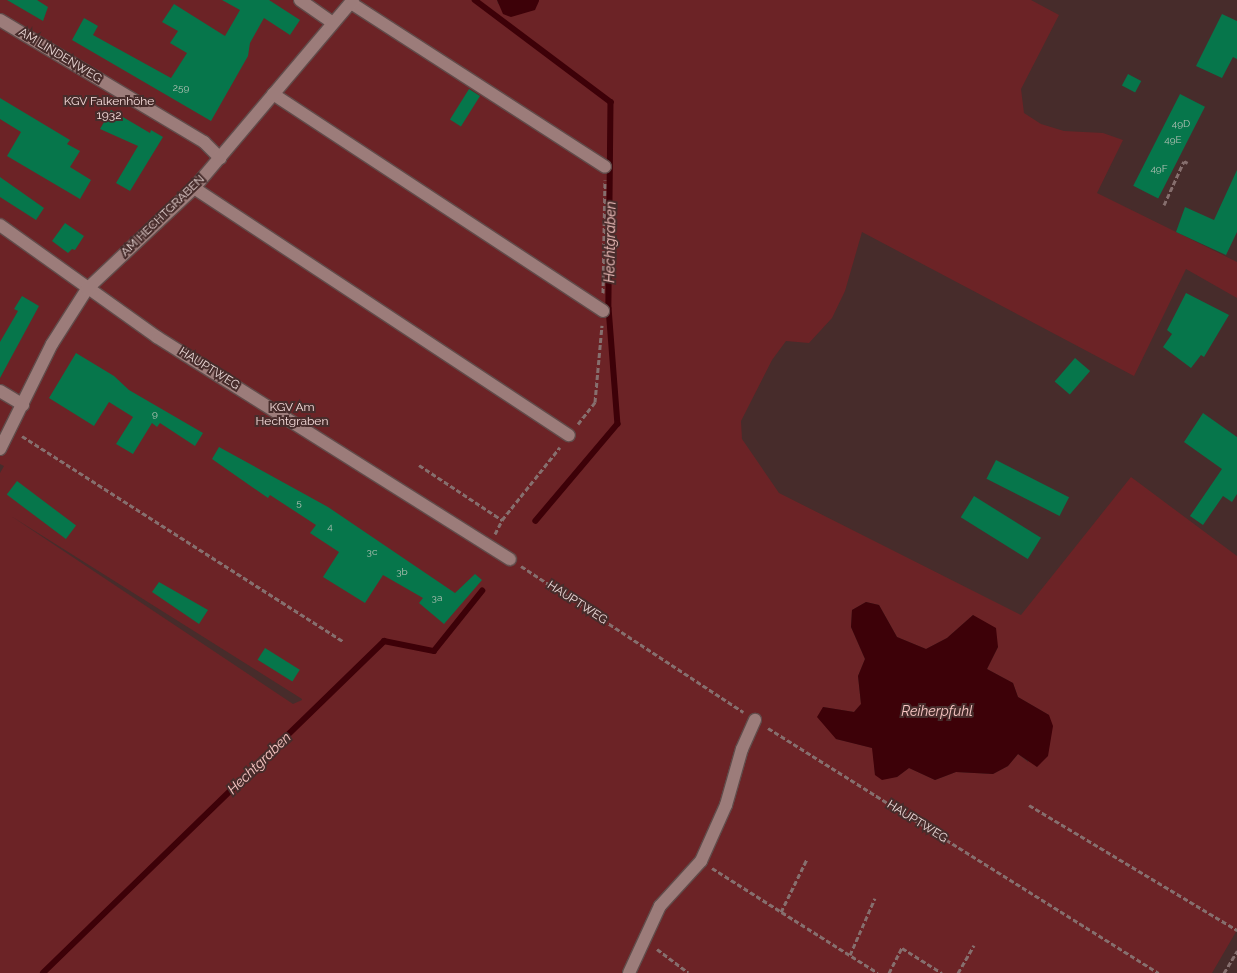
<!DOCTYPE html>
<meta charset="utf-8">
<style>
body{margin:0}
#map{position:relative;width:1237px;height:973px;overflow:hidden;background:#472c2b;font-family:Raleway,sans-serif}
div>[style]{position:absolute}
.green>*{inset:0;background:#6c2326}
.water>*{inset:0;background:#3d0108}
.stream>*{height:5.5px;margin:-2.75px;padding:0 2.75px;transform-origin:2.75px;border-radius:2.75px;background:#3d0108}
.building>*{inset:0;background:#06764b;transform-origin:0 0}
.path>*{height:3px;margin-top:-1.5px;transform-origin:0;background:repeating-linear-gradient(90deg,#866f6e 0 5px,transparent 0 7.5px)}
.roads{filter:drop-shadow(1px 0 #614b4a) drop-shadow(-1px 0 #614b4a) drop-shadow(0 1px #614b4a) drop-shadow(0 -1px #614b4a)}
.minor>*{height:12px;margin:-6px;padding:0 6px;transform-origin:6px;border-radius:6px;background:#9c7c7a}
span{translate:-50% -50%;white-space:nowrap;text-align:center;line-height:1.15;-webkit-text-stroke:4px #472c2b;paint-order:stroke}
.number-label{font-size:10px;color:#b2c0b4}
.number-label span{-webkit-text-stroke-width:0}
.street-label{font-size:12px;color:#ebd8d7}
.park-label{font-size:12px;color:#f7dddc}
.water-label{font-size:14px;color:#f9c7c4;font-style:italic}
</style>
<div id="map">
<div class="green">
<div style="clip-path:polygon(evenodd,0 0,497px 0,498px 4px,539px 0,1031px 0,1059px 15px,1021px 89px,1024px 113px,1041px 124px,1064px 131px,1103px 133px,1123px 140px,1097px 193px,1237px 262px,1237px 298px,1186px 269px,1134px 376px,862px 232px,845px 291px,832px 318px,809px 343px,786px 341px,772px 360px,741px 421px,742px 439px,779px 493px,1021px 615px,1131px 477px,1237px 556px,1237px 930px,1212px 973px,0 973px,0 473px,4px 466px,0 464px,0 0,11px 516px,302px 699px,302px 700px,293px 704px,11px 516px,0 0,866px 602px,879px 605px,897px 637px,926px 649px,947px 638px,973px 615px,998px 647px,987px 669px,1013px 683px,1018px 697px,1049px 715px,1028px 762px,1018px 754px,1008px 766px,993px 774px,956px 772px,935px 780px,909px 768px,897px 777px,875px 775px,873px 748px,836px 739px,823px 707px,854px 712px,861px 704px,858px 676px,865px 659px,851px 627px,852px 610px,866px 602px)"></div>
</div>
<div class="water">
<div style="clip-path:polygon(497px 0,539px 0,539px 1px,535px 10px,511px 17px,503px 14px)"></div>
<div style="clip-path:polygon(866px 602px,879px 605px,897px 637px,926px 649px,947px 638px,973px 615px,996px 628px,998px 647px,987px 669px,1013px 683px,1018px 697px,1049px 715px,1053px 726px,1048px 756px,1037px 767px,1018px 754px,1008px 766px,993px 774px,956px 772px,935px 780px,909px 768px,897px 777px,882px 780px,875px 775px,872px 748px,836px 739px,817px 717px,823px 707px,854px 712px,861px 704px,858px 676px,865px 659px,851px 627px,852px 610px)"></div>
</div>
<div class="stream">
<div style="left:475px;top:0;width:170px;rotate:36.9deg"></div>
<div style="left:611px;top:102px;width:206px;rotate:90.6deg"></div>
<div style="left:609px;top:308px;width:116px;rotate:85.6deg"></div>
<div style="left:618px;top:424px;width:127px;rotate:130.2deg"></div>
<div style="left:43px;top:973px;width:476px;rotate:-44.2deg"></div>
<div style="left:384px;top:641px;width:51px;rotate:11.3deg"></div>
<div style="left:434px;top:651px;width:77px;rotate:-51.3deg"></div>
</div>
<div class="building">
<div style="clip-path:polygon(7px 0,37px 0,48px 7px,43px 21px)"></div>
<div style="clip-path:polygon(222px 0,269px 0,300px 20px,290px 35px,264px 18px,250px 43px,248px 56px,211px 121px,72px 40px,84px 18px,98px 26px,93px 35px,171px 78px,187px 53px,170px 43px,178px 31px,162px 22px,174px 4px,225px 36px,240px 10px)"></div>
<div style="clip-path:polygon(1222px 14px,1237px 21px,1237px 59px,1233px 57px,1222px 78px,1196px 66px)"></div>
<div style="left:1128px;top:74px;width:15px;height:13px;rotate:28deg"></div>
<div style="left:469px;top:89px;width:13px;height:36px;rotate:32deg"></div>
<div style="left:1180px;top:94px;width:28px;height:103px;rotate:27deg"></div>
<div style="clip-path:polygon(0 98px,70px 140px,67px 144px,80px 151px,70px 167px,91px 180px,80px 199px,7px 156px,21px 132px,0 119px)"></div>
<div style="clip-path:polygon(111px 110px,150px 133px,151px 130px,163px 137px,130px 191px,116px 183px,138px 146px,100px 129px)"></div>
<div style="clip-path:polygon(1237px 170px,1237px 232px,1226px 255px,1176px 232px,1185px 207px,1214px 220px)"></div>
<div style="clip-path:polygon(0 177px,44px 208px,36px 220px,0 197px)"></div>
<div style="clip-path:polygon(65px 223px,84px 236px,75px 250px,72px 249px,68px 253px,52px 241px)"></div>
<div style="clip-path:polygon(1186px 293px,1229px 315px,1204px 357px,1201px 355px,1191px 368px,1163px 347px,1172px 334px,1167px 330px)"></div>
<div style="clip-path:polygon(22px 296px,39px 306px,0 378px,0 342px,18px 311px,14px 309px)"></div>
<div style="clip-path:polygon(76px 353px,114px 376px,129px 390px,203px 433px,195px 446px,160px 423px,157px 427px,152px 423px,133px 454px,116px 444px,133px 417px,109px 402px,94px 426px,49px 398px)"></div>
<div style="left:1075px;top:358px;width:20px;height:31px;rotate:41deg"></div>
<div style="clip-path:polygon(1203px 413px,1237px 437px,1237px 494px,1232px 502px,1223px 496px,1203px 525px,1190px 516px,1222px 469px,1184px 442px)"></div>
<div style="clip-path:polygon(219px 447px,328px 507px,455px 593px,475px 574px,482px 580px,444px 624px,419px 603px,423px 598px,383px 575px,365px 603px,323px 577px,339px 552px,310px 533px,316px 525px,270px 495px,268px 498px,212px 459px)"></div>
<div style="left:996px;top:460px;width:82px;height:21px;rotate:27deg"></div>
<div style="left:17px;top:481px;width:74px;height:17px;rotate:37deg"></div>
<div style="left:974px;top:496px;width:79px;height:25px;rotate:32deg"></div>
<div style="clip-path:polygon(159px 582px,208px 610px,199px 624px,152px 592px)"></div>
<div style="left:265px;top:648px;width:41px;height:14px;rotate:32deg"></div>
</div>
<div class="path">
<div style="left:1164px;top:205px;width:48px;rotate:-65.6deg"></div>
<div style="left:1184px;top:161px;width:4px;rotate:27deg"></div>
<div style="left:603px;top:293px;width:113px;rotate:-89deg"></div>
<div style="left:578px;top:424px;width:28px;rotate:-52deg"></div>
<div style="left:595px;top:402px;width:77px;rotate:-84.8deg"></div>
<div style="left:22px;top:436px;width:382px;rotate:32.6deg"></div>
<div style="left:419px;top:465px;width:100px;rotate:33.5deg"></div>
<div style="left:495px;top:534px;width:16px;rotate:-63deg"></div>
<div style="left:502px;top:520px;width:93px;rotate:-51.5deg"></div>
<div style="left:521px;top:566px;width:266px;rotate:33.3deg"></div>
<div style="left:768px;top:728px;width:461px;rotate:32.1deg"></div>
<div style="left:1029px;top:805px;width:243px;rotate:31deg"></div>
<div style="left:712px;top:868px;width:196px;rotate:32.3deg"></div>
<div style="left:781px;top:912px;width:59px;rotate:-63.9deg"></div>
<div style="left:657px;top:949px;width:39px;rotate:37deg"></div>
<div style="left:850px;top:955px;width:62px;rotate:-66.3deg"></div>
<div style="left:889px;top:973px;width:28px;rotate:-63deg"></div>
<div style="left:902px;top:948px;width:47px;rotate:32deg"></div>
<div style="left:958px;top:973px;width:32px;rotate:-60deg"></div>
<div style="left:1224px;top:973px;width:26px;rotate:-59deg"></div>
</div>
<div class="roads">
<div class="minor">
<div style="left:300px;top:0;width:40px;rotate:34.9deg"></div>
<div style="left:351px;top:3px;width:302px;rotate:32.8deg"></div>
<div style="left:0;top:20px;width:238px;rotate:30.9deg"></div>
<div style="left:204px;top:142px;width:23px;rotate:45deg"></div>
<div style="left:273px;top:94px;width:395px;rotate:33.3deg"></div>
<div style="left:194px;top:188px;width:449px;rotate:33.4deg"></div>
<div style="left:0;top:225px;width:193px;rotate:35.5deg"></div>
<div style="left:157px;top:337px;width:417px;rotate:32.2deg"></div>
<div style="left:0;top:391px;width:27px;rotate:31deg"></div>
<div style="left:0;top:449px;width:117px;rotate:-63.7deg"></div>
<div style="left:52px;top:344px;width:65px;rotate:-57.5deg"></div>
<div style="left:87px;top:289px;width:147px;rotate:-43.3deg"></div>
<div style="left:194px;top:188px;width:246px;rotate:-49.8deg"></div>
<div style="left:629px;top:973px;width:74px;rotate:-65.2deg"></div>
<div style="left:660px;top:906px;width:61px;rotate:-47.7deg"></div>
<div style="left:701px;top:861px;width:61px;rotate:-65.9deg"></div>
<div style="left:726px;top:805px;width:58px;rotate:-74.1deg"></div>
<div style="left:742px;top:749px;width:32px;rotate:-66deg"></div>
</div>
</div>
<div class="number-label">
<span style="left:181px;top:88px">259</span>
<span style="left:1181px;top:124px">49D</span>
<span style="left:1173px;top:140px">49E</span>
<span style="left:1159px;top:169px">49F</span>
<span style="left:155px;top:414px">9</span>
<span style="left:299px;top:503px">5</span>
<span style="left:330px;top:527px">4</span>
<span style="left:372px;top:552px">3c</span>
<span style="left:402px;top:572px">3b</span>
<span style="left:437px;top:598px">3a</span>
</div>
<div class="street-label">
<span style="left:60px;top:56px;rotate:31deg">AM LINDENWEG</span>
<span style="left:163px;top:216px;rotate:-44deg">AM HECHTGRABEN</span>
<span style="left:209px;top:369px;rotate:32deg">HAUPTWEG</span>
<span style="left:577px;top:603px;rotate:33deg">HAUPTWEG</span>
<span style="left:917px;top:822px;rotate:32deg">HAUPTWEG</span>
</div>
<div class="park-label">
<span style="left:109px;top:109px">KGV Falkenhöhe<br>1932</span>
<span style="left:292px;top:415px">KGV Am<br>Hechtgraben</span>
</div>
<div class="water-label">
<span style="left:610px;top:242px;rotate:-89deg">Hechtgraben</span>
<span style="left:937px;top:711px">Reiherpfuhl</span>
<span style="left:259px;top:763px;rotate:-44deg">Hechtgraben</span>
</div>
</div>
